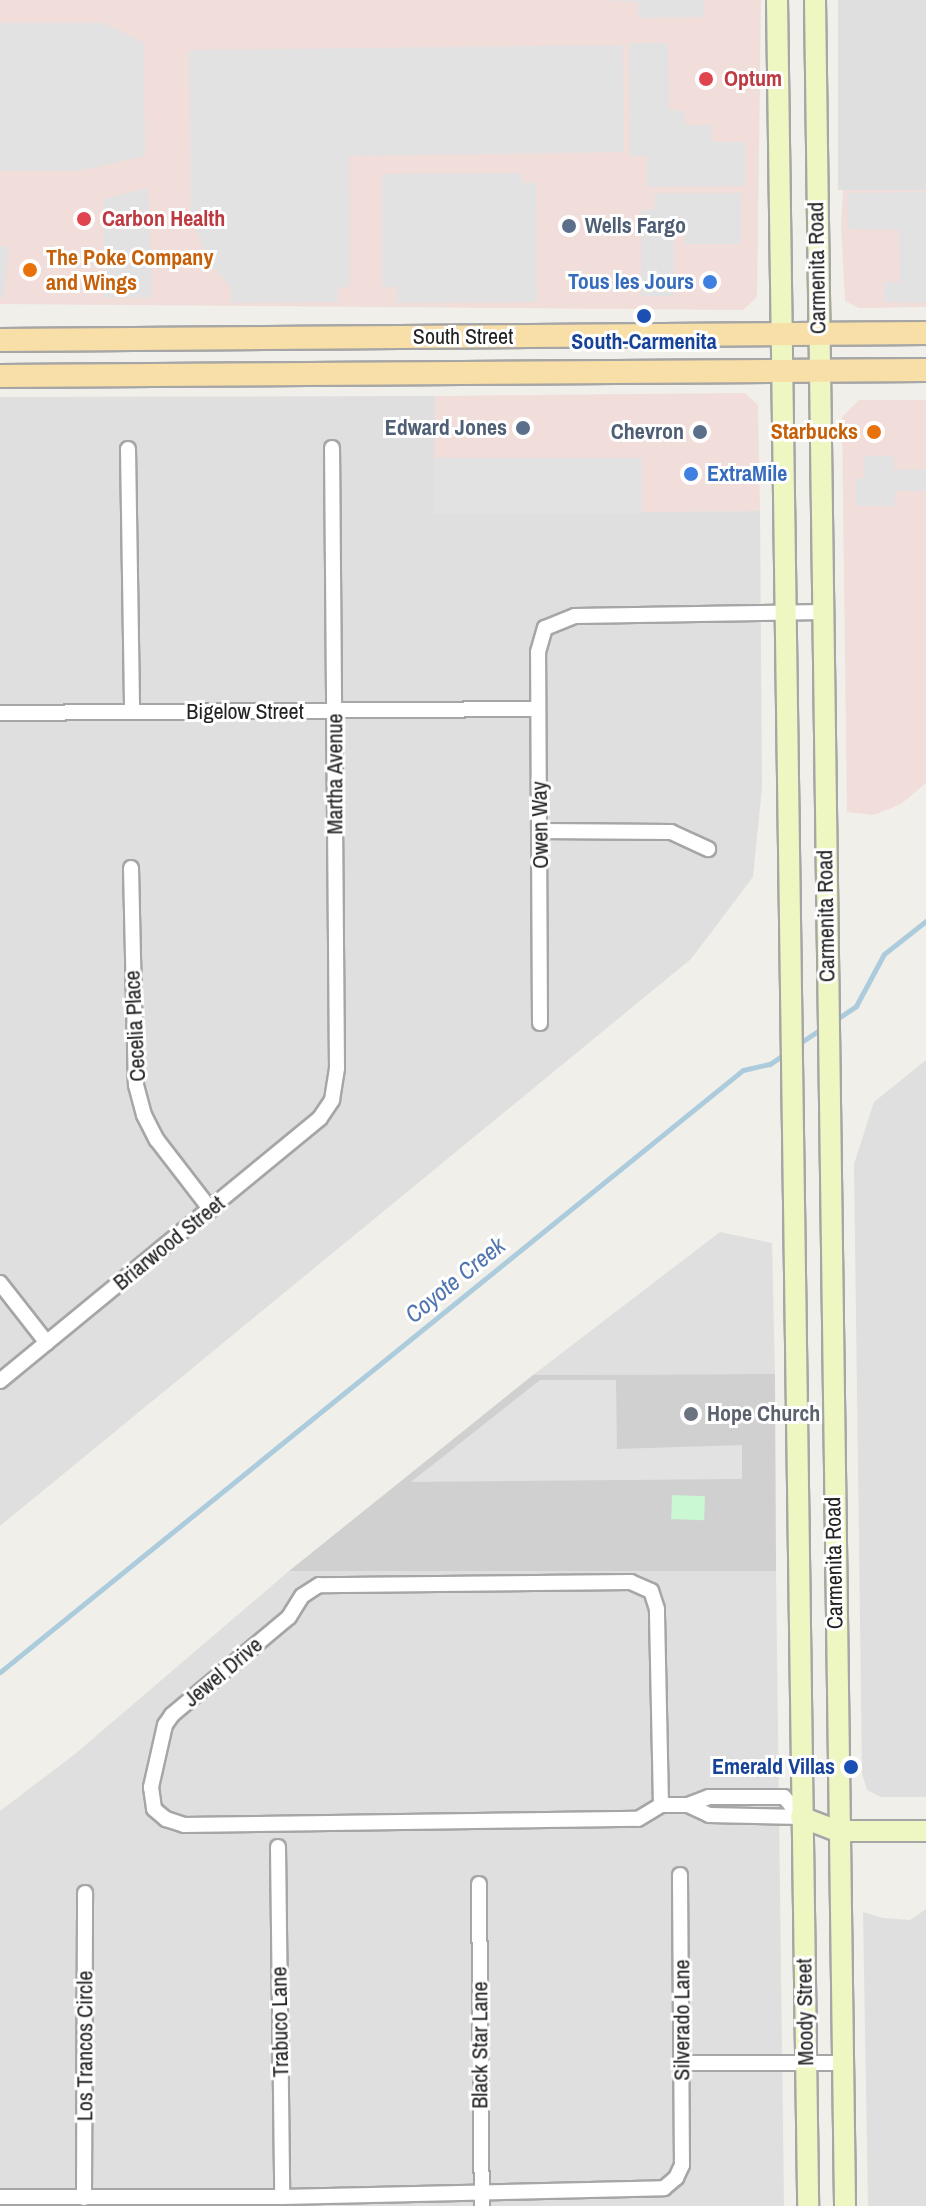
<!DOCTYPE html>
<style>
body{margin:0}
#map{position:relative;width:926px;height:2206px;overflow:hidden;background:#f1efe9;font-family:"Archivo Narrow",sans-serif}
div>[style]{position:absolute}
.residential>*{inset:0;background:#e0dfdf;transform-origin:0 0}
.commercial>*{inset:0;background:#f1ddd9}
.religious>*{inset:0;background:#d0d0d0}
.park>*{inset:0;background:#c9f8d2;transform-origin:0 0}
.parking>*{inset:0;background:#e2e2e2;transform-origin:0 0}
.stream>*{height:5px;margin:-2.5px;padding:0 2.5px;transform-origin:2.5px;border-radius:2.5px;background:#acccdd}
.roads{filter:drop-shadow(2px 0 #a6a6a6) drop-shadow(-2px 0 #a6a6a6) drop-shadow(0 2px #a6a6a6) drop-shadow(0 -2px #a6a6a6)}
.street>*{height:14px;margin:-7px;padding:0 7px;transform-origin:7px;border-radius:7px;background:#fff}
.secondary>*{height:20px;margin:-10px;padding:0 10px;transform-origin:10px;border-radius:10px;background:#eef7c1}
.primary>*{height:22px;margin:-11px;padding:0 11px;transform-origin:11px;border-radius:11px;background:#f8dea7}
.dots>*{width:22px;height:22px;translate:-50% -50%;box-sizing:border-box;border:4px solid #fff;border-radius:50%}
span{translate:-50% -50%;white-space:nowrap;text-align:center;line-height:1.15;-webkit-text-stroke:6px #fff;paint-order:stroke}
.health-label{font-size:22px;color:#be3a42;font-weight:700}
.left{translate:0 -50%;text-align:left}
.service-label{font-size:22px;color:#4e5e75;font-weight:700}
.right{translate:-100% -50%;text-align:right}
.food-label{font-size:22px;color:#c56008;font-weight:700}
.street-label{font-size:22px;color:#222}
.shop-label{font-size:22px;color:#366cbe;font-weight:700}
.transit-label{font-size:22px;color:#164399;font-weight:700}
.worship-label{font-size:22px;color:#5b616d;font-weight:700}
.water-label{font-size:24px;color:#5175ae;font-style:italic}
</style>
<div id="map">
<div class="residential">
<div style="left:838px;top:0;width:88px;height:190px"></div>
<div style="clip-path:polygon(435px 396px,435px 514px,760px 511px,762px 788px,753px 877px,691px 959px,0 1526px,0 397px)"></div>
<div style="clip-path:polygon(926px 1060px,926px 1797px,881px 1797px,867px 1790px,862px 1773px,854px 1164px,874px 1102px)"></div>
<div style="clip-path:polygon(720px 1232px,772px 1243px,775px 1374px,533px 1375px)"></div>
<div style="clip-path:polygon(289px 1571px,776px 1571px,784px 2206px,0 2206px,0 1811px,75px 1754px)"></div>
<div style="clip-path:polygon(926px 1909px,926px 2206px,868px 2206px,863px 1912px,883px 1918px,910px 1920px)"></div>
</div>
<div class="commercial">
<div style="clip-path:polygon(0 0,761px 0,757px 297px,743px 310px,0 304px)"></div>
<div style="clip-path:polygon(843px 190px,926px 190px,926px 307px,859px 308px,845px 301px,841px 224px)"></div>
<div style="clip-path:polygon(745px 393px,758px 405px,760px 511px,434px 514px,435px 396px)"></div>
<div style="clip-path:polygon(859px 400px,926px 400px,926px 783px,901px 804px,874px 815px,847px 812px,842px 417px)"></div>
</div>
<div class="religious">
<div style="clip-path:polygon(775px 1374px,776px 1571px,289px 1571px,533px 1375px)"></div>
</div>
<div class="park">
<div style="left:672px;top:1495px;width:33px;height:24px;rotate:2deg"></div>
</div>
<div class="parking">
<div style="clip-path:polygon(596px 0,704px 0,704px 17px,638px 18px,638px 2px)"></div>
<div style="clip-path:polygon(0 23px,103px 23px,144px 43px,145px 156px,79px 171px,0 171px)"></div>
<div style="clip-path:polygon(629px 43px,668px 43px,669px 110px,684px 111px,685px 125px,711px 125px,712px 142px,745px 142px,745px 186px,647px 187px,647px 156px,630px 156px)"></div>
<div style="clip-path:polygon(623px 45px,624px 152px,349px 156px,350px 287px,338px 288px,338px 302px,231px 303px,231px 287px,208px 261px,191px 216px,189px 50px)"></div>
<div style="clip-path:polygon(522px 173px,522px 183px,536px 183px,537px 302px,397px 303px,397px 287px,382px 287px,382px 174px)"></div>
<div style="clip-path:polygon(148px 188px,152px 297px,104px 298px,104px 199px)"></div>
<div style="clip-path:polygon(926px 192px,926px 303px,884px 302px,884px 282px,900px 282px,899px 230px,848px 229px,847px 193px)"></div>
<div style="clip-path:polygon(655px 193px,741px 193px,741px 244px,685px 244px,684px 230px,674px 236px,674px 296px,641px 296px,641px 210px,655px 209px)"></div>
<div style="left:0;top:246px;width:9px;height:51px;rotate:6deg"></div>
<div style="clip-path:polygon(864px 456px,894px 456px,894px 470px,926px 469px,926px 491px,895px 491px,895px 506px,856px 506px,856px 479px,865px 478px)"></div>
<div style="left:434px;top:458px;width:208px;height:56px"></div>
<div style="clip-path:polygon(540px 1380px,616px 1380px,617px 1449px,742px 1445px,742px 1479px,411px 1482px)"></div>
</div>
<div class="stream">
<div style="left:834px;top:1021px;width:27px;rotate:-34deg"></div>
<div style="left:856px;top:1006px;width:59px;rotate:-61.7deg"></div>
<div style="left:884px;top:954px;width:53px;rotate:-38.2deg"></div>
<div style="left:797px;top:1045px;width:30px;rotate:-34deg"></div>
<div style="left:0;top:1672px;width:956px;rotate:-39.02deg"></div>
<div style="left:743px;top:1070px;width:28px;rotate:-13deg"></div>
<div style="left:770px;top:1064px;width:19px;rotate:-35deg"></div>
</div>
<div class="roads">
<div class="street">
<div style="left:128px;top:449px;width:263px;rotate:89.1deg"></div>
<div style="left:0;top:713px;width:538px;rotate:-0.43deg"></div>
<div style="left:540px;top:831px;width:131px;rotate:0.4deg"></div>
<div style="left:671px;top:832px;width:41px;rotate:24.7deg"></div>
<div style="left:131px;top:868px;width:217px;rotate:88.7deg"></div>
<div style="left:136px;top:1085px;width:31px;rotate:75deg"></div>
<div style="left:144px;top:1115px;width:28px;rotate:63deg"></div>
<div style="left:157px;top:1140px;width:88px;rotate:52.4deg"></div>
<div style="left:540px;top:1023px;width:371px;rotate:-90.3deg"></div>
<div style="left:538px;top:652px;width:25px;rotate:-74deg"></div>
<div style="left:545px;top:628px;width:32px;rotate:-22deg"></div>
<div style="left:575px;top:616px;width:247px;rotate:-0.9deg"></div>
<div style="left:0;top:1283px;width:76px;rotate:51.9deg"></div>
<div style="left:0;top:1381px;width:414px;rotate:-39.4deg"></div>
<div style="left:320px;top:1118px;width:22px;rotate:-56deg"></div>
<div style="left:332px;top:1100px;width:32px;rotate:-81deg"></div>
<div style="left:337px;top:1068px;width:620px;rotate:-90.46deg"></div>
<div style="left:661px;top:1805px;width:196px;rotate:-91.2deg"></div>
<div style="left:657px;top:1609px;width:19px;rotate:-108deg"></div>
<div style="left:651px;top:1591px;width:22px;rotate:-156deg"></div>
<div style="left:631px;top:1582px;width:312px;rotate:179.4deg"></div>
<div style="left:319px;top:1585px;width:20px;rotate:147deg"></div>
<div style="left:302px;top:1596px;width:25px;rotate:122deg"></div>
<div style="left:289px;top:1617px;width:153px;rotate:140.1deg"></div>
<div style="left:172px;top:1715px;width:12px;rotate:125deg"></div>
<div style="left:165px;top:1725px;width:64px;rotate:102.7deg"></div>
<div style="left:151px;top:1787px;width:22px;rotate:82deg"></div>
<div style="left:154px;top:1809px;width:16px;rotate:40deg"></div>
<div style="left:166px;top:1819px;width:19px;rotate:18deg"></div>
<div style="left:184px;top:1825px;width:454px;rotate:-0.8deg"></div>
<div style="left:638px;top:1819px;width:27px;rotate:-31deg"></div>
<div style="left:661px;top:1805px;width:27px"></div>
<div style="left:688px;top:1805px;width:22px;rotate:-21deg"></div>
<div style="left:709px;top:1797px;width:75px"></div>
<div style="left:784px;top:1797px;width:26px;rotate:50deg"></div>
<div style="left:688px;top:1805px;width:23px;rotate:25deg"></div>
<div style="left:709px;top:1815px;width:92px;rotate:1.2deg"></div>
<div style="left:278px;top:1847px;width:350px;rotate:89.3deg"></div>
<div style="left:479px;top:1884px;width:322px;rotate:89.5deg"></div>
<div style="left:682px;top:2063px;width:160px"></div>
<div style="left:0;top:2197px;width:282px"></div>
<div style="left:282px;top:2197px;width:382px;rotate:-1.3deg"></div>
<div style="left:664px;top:2188px;width:16px;rotate:-40deg"></div>
<div style="left:676px;top:2178px;width:14px;rotate:-65deg"></div>
<div style="left:682px;top:2165px;width:290px;rotate:-90.4deg"></div>
<div style="left:84px;top:2198px;width:305px;rotate:-89.8deg"></div>
</div>
<div class="secondary">
<div style="left:777px;top:0;width:2206px;rotate:89.19deg"></div>
<div style="left:815px;top:0;width:2206px;rotate:89.22deg"></div>
<div style="left:801px;top:1817px;width:40px;rotate:21deg"></div>
<div style="left:838px;top:1831px;width:88px"></div>
</div>
<div class="primary">
<div style="left:0;top:340px;width:926px;rotate:-0.43deg"></div>
<div style="left:0;top:376px;width:926px;rotate:-0.37deg"></div>
</div>
</div>
<div class="dots">
<div style="left:706px;top:79px;background:#e0444e"></div>
<div style="left:84px;top:219px;background:#e0444e"></div>
<div style="left:569px;top:226px;background:#5c6f8a"></div>
<div style="left:30px;top:270px;background:#e8710a"></div>
<div style="left:710px;top:282px;background:#3f7fe0"></div>
<div style="left:644px;top:316px;background:#1a4fb4"></div>
<div style="left:523px;top:428px;background:#5c6f8a"></div>
<div style="left:700px;top:432px;background:#5c6f8a"></div>
<div style="left:874px;top:432px;background:#e8710a"></div>
<div style="left:691px;top:474px;background:#3f7fe0"></div>
<div style="left:691px;top:1414px;background:#6b7280"></div>
<div style="left:851px;top:1767px;background:#1a4fb4"></div>
</div>
<div class="health-label">
<span class="left" style="left:724px;top:79px">Optum</span>
<span class="left" style="left:102px;top:219px">Carbon Health</span>
</div>
<div class="service-label">
<span class="left" style="left:585px;top:226px">Wells Fargo</span>
<span class="right" style="left:507px;top:428px">Edward Jones</span>
<span class="right" style="left:684px;top:432px">Chevron</span>
</div>
<div class="food-label">
<span class="left" style="left:46px;top:270px">The Poke Company<br>and Wings</span>
<span class="right" style="left:858px;top:432px">Starbucks</span>
</div>
<div class="street-label">
<span style="left:817px;top:268px;rotate:-91deg">Carmenita Road</span>
<span style="left:463px;top:337px">South Street</span>
<span style="left:245px;top:712px">Bigelow Street</span>
<span style="left:335px;top:774px;rotate:-90deg">Martha Avenue</span>
<span style="left:540px;top:825px;rotate:-91deg">Owen Way</span>
<span style="left:826px;top:916px;rotate:-91deg">Carmenita Road</span>
<span style="left:135px;top:1026px;rotate:-93deg">Cecelia Place</span>
<span style="left:169px;top:1243px;rotate:-39deg">Briarwood Street</span>
<span style="left:834px;top:1563px;rotate:-91deg">Carmenita Road</span>
<span style="left:223px;top:1672px;rotate:-40deg">Jewel Drive</span>
<span style="left:805px;top:2012px;rotate:-91deg">Moody Street</span>
<span style="left:682px;top:2020px;rotate:-90deg">Silverado Lane</span>
<span style="left:280px;top:2022px;rotate:-91deg">Trabuco Lane</span>
<span style="left:480px;top:2045px;rotate:-90deg">Black Star Lane</span>
<span style="left:85px;top:2046px;rotate:-90deg">Los Trancos Circle</span>
</div>
<div class="shop-label">
<span class="right" style="left:694px;top:282px">Tous les Jours</span>
<span class="left" style="left:707px;top:474px">ExtraMile</span>
</div>
<div class="transit-label">
<span style="left:644px;top:342px">South-Carmenita</span>
<span class="right" style="left:835px;top:1767px">Emerald Villas</span>
</div>
<div class="worship-label">
<span class="left" style="left:707px;top:1414px">Hope Church</span>
</div>
<div class="water-label">
<span style="left:455px;top:1280px;rotate:-39deg">Coyote Creek</span>
</div>
</div>
